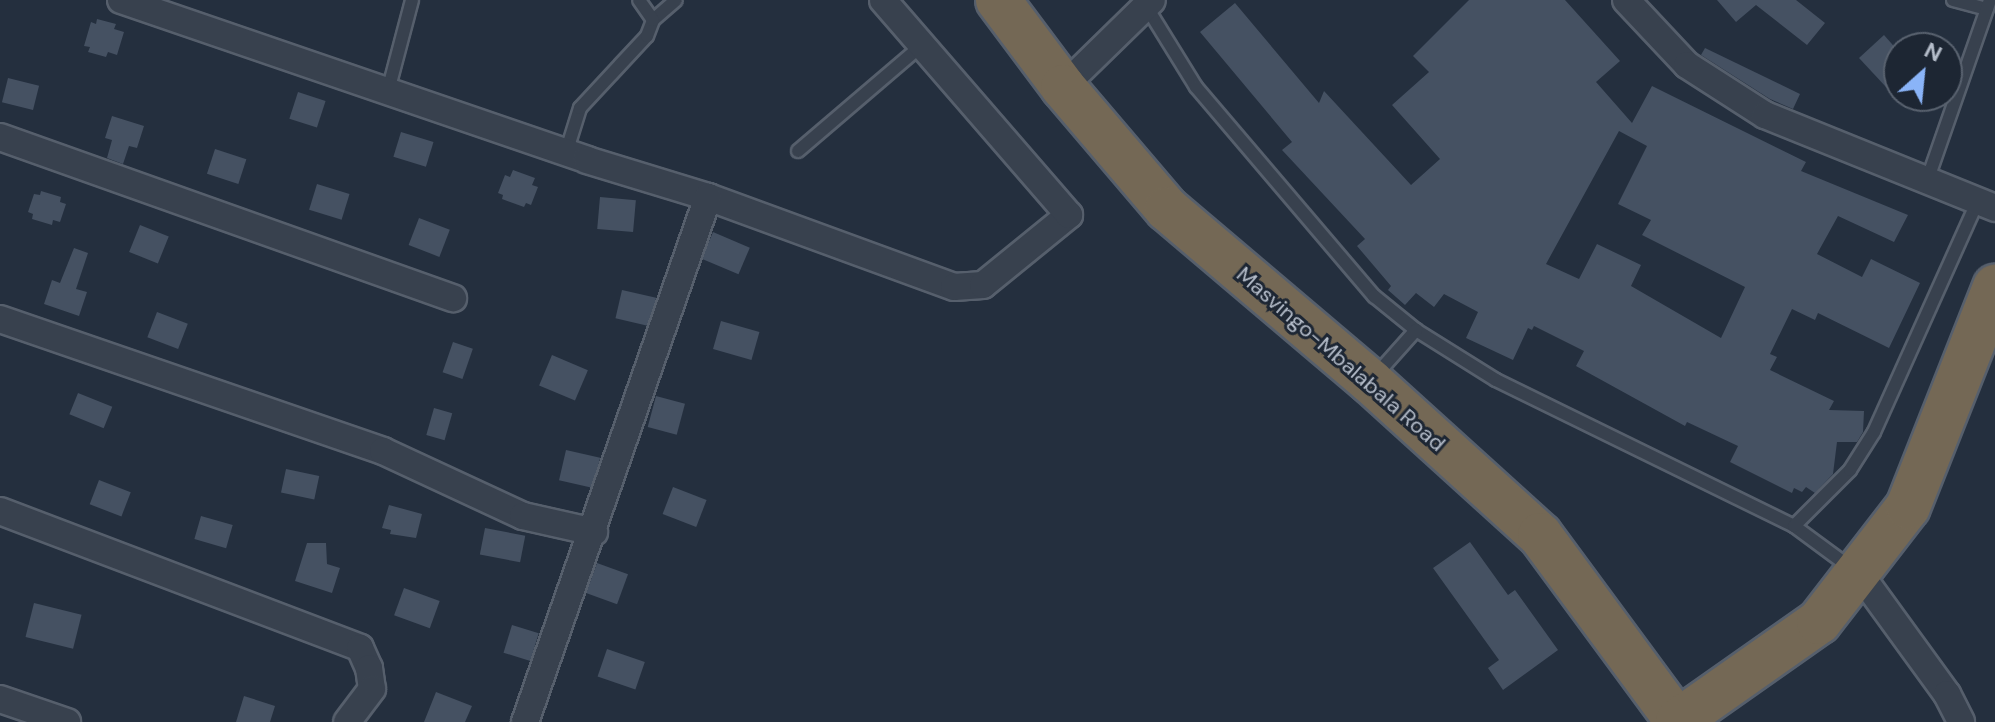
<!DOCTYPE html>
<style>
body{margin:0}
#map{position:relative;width:1995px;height:722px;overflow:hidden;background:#242f3e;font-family:"DM Sans",sans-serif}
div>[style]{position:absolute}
.building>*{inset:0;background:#455162;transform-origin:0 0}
.roads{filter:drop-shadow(2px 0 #565f6c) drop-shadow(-2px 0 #565f6c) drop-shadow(0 2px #565f6c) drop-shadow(0 -2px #565f6c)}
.lane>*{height:12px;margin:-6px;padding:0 6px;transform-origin:6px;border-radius:6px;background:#38414e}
.street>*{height:26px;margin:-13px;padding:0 13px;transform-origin:13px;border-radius:13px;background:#38414e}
.highway>*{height:44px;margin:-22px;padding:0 22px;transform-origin:22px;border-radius:22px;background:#746855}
span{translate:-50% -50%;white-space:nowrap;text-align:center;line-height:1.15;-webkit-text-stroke:6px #1d2633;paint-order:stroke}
.street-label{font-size:22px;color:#b4bcc9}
.north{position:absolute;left:1883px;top:32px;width:80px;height:80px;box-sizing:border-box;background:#1d2633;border:2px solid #59626f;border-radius:50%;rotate:27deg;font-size:22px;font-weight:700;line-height:32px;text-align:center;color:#b4bcc9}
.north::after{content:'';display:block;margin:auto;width:28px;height:36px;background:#8ab4f8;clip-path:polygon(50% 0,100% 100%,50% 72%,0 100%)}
</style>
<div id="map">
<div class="building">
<div style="clip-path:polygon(evenodd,1469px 0,1565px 0,1620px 61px,1596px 82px,1632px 123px,1652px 86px,1806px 162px,1801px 171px,1908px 215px,1894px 242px,1838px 216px,1817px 254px,1862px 277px,1871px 259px,1920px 283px,1889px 348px,1818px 313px,1815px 320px,1792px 309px,1770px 354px,1777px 357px,1770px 370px,1834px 401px,1829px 410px,1864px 411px,1863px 432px,1857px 442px,1837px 442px,1833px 474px,1815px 493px,1806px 487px,1802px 492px,1794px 488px,1792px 493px,1730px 462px,1738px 446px,1687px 422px,1685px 426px,1576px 366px,1584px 351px,1534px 326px,1532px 330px,1528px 328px,1513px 360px,1466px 338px,1478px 312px,1444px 294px,1434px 307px,1416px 293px,1405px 305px,1388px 290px,1391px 286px,1357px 246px,1365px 239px,1282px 150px,1292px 142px,1200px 32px,1235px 3px,1319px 103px,1324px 91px,1411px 185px,1440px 159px,1392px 105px,1429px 72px,1413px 56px,1469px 0,1619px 131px,1647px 146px,1618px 204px,1651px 220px,1642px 235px,1745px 287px,1721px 338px,1631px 286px,1641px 265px,1597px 244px,1579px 279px,1546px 264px,1619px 131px)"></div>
<div style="clip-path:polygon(1717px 0,1796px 0,1825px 23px,1807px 45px,1756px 5px,1736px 22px)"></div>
<div style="clip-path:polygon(97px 19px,116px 24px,114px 29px,124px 32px,117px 55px,108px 52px,106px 57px,88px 52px,90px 47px,84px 46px,91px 22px,96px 24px)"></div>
<div style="clip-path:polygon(1884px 35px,1899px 52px,1899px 101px,1859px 58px)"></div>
<div style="clip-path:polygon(1705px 48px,1800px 94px,1793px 109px,1770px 99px,1701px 55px)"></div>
<div style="left:8px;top:78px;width:32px;height:25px;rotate:14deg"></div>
<div style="left:298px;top:92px;width:29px;height:28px;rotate:18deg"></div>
<div style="clip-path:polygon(112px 116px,144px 126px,137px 148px,129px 146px,123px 164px,107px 158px,112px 140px,105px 138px)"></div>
<div style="left:401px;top:132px;width:34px;height:26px;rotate:17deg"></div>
<div style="left:215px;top:149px;width:33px;height:26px;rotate:18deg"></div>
<div style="clip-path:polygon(513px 170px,535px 178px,532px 185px,538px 187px,531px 205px,526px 203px,524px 207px,502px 199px,503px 195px,498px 193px,505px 175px,510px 177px)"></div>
<div style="left:317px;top:184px;width:34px;height:27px;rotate:17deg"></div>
<div style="clip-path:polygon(41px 191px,61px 197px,60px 202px,66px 204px,60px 222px,53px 220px,52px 225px,32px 219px,33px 214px,28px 212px,34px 194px,40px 195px)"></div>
<div style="left:600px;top:197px;width:36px;height:32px;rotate:5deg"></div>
<div style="left:419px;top:218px;width:33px;height:29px;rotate:21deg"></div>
<div style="left:140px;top:225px;width:31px;height:29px;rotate:22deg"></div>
<div style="left:713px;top:232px;width:40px;height:29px;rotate:23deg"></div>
<div style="clip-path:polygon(74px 248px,88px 253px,76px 289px,87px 292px,79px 316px,44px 304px,52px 280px,60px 283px)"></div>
<div style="left:622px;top:290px;width:35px;height:29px;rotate:13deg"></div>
<div style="left:157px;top:312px;width:33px;height:27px;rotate:21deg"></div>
<div style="left:721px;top:321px;width:40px;height:29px;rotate:16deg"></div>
<div style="left:453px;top:342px;width:21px;height:32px;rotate:19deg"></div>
<div style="left:552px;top:355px;width:39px;height:33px;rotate:23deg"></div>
<div style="left:78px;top:393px;width:37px;height:23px;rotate:22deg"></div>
<div style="left:656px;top:396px;width:30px;height:32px;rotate:15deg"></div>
<div style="left:434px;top:408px;width:19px;height:28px;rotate:16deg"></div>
<div style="left:566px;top:450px;width:35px;height:31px;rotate:13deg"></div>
<div style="left:286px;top:469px;width:34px;height:24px;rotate:12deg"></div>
<div style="left:99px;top:480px;width:34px;height:26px;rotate:21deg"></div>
<div style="left:673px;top:487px;width:36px;height:29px;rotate:21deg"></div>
<div style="clip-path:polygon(389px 505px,422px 514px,416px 538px,390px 534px,391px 530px,382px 528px)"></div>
<div style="left:201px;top:516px;width:33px;height:24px;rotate:16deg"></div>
<div style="left:485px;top:528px;width:41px;height:27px;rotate:11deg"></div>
<div style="clip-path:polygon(1470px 542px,1508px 595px,1515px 590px,1558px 650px,1503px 690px,1488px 668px,1499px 660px,1433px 568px)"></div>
<div style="clip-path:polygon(307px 543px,326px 543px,327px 564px,340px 568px,332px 593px,295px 581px)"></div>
<div style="left:597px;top:563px;width:33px;height:32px;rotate:20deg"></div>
<div style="left:404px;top:588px;width:38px;height:29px;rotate:20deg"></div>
<div style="left:34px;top:603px;width:49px;height:35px;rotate:14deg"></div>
<div style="left:512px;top:625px;width:28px;height:29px;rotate:17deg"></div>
<div style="left:607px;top:649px;width:40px;height:29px;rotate:19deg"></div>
<div style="clip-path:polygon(436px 692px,472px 706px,465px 722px,424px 722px)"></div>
<div style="clip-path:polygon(244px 696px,275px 706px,270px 722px,236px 722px)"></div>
</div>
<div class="roads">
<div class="lane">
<div style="left:1953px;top:0;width:35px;rotate:15deg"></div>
<div style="left:1146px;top:6px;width:95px;rotate:58.3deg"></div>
<div style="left:1196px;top:87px;width:275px;rotate:49.6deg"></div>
<div style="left:1374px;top:296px;width:54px;rotate:39deg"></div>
<div style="left:1416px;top:330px;width:94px;rotate:32deg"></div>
<div style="left:1496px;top:380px;width:332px;rotate:26.1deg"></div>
<div style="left:1794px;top:526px;width:71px;rotate:36.4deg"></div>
<div style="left:653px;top:20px;width:30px;rotate:-41deg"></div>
<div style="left:388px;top:91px;width:94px;rotate:-75.2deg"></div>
<div style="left:798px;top:151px;width:163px;rotate:-40.5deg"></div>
<div style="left:566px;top:153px;width:47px;rotate:-72.7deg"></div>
<div style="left:580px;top:108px;width:98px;rotate:-47.1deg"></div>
<div style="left:647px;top:36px;width:17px;rotate:-69deg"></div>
<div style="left:653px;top:20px;width:24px;rotate:-125deg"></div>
<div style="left:1927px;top:181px;width:192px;rotate:-70.8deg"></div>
<div style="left:1375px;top:376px;width:62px;rotate:-48.3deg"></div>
<div style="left:1794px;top:526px;width:79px;rotate:-45deg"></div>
<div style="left:1850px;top:470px;width:45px;rotate:-57.7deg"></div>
<div style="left:1874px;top:432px;width:251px;rotate:-65.8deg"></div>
</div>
<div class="street">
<div style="left:121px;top:0;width:493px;rotate:18.9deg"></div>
<div style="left:587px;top:160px;width:127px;rotate:17deg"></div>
<div style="left:708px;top:197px;width:262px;rotate:20.1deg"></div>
<div style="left:954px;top:287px;width:29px;rotate:-4deg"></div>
<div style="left:983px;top:285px;width:111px;rotate:-39.1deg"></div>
<div style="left:1069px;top:215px;width:284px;rotate:-130.9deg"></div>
<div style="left:1626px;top:0;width:89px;rotate:46.8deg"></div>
<div style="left:1687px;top:65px;width:93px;rotate:32.7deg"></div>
<div style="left:1765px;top:115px;width:248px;rotate:22deg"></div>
<div style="left:1063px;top:87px;width:124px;rotate:-44.3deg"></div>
<div style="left:0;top:137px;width:481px;rotate:19.6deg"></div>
<div style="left:0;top:319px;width:405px;rotate:19deg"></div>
<div style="left:383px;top:451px;width:154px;rotate:24.9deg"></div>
<div style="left:523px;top:516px;width:73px;rotate:12.7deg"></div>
<div style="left:0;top:511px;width:385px;rotate:20.8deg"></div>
<div style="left:360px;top:648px;width:22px;rotate:66deg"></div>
<div style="left:369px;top:668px;width:21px;rotate:82deg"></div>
<div style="left:372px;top:689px;width:41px;rotate:127.1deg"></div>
<div style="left:1859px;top:573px;width:150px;rotate:54deg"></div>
<div style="left:1947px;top:694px;width:31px;rotate:63deg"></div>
<div style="left:0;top:699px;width:71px;rotate:18.9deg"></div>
<div style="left:525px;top:722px;width:556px;rotate:-70.78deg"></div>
</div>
<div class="highway">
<div style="left:998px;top:0;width:109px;rotate:53.2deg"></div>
<div style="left:1063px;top:87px;width:160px;rotate:49.6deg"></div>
<div style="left:1167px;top:209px;width:266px;rotate:40.3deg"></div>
<div style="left:1370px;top:381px;width:229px;rotate:42.2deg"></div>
<div style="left:1540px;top:535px;width:232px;rotate:53.6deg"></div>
<div style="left:1678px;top:721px;width:172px;rotate:-35.1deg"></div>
<div style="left:1819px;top:622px;width:145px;rotate:-52.3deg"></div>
<div style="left:1908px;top:507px;width:237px;rotate:-68.4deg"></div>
</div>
</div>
<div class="street-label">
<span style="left:1341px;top:359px;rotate:41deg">Masvingo-Mbalabala Road</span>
</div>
<div class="north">N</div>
</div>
